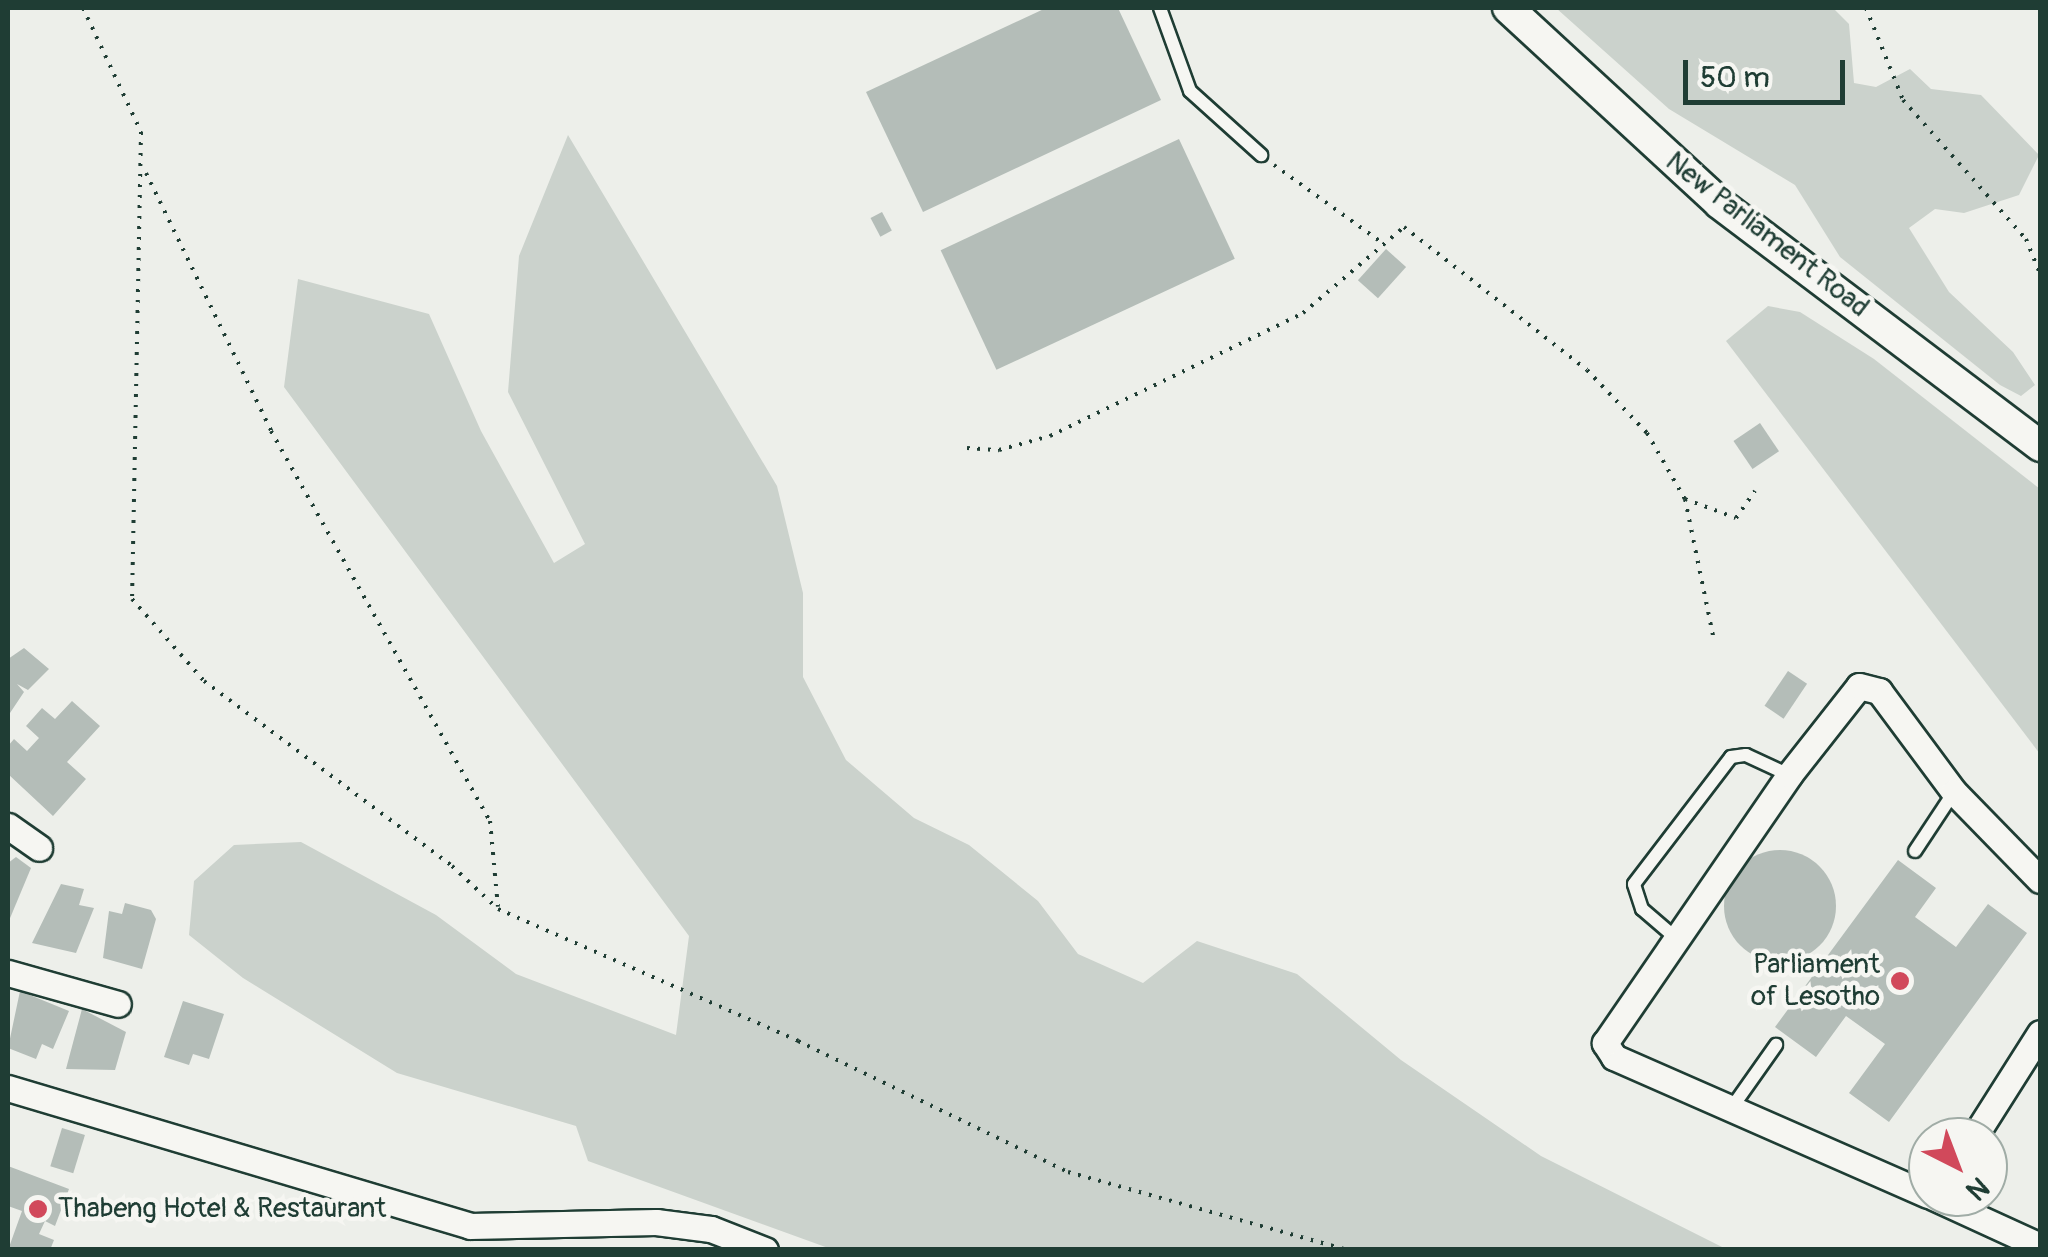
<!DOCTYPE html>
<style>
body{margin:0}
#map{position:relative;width:2048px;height:1257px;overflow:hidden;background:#edefea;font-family:Pangolin,sans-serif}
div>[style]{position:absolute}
.green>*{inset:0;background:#cbd2cc}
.building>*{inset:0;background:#b4bdb8;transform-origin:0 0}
.round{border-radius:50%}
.path>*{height:4px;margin-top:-2px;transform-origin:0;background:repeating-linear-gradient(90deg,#1f3d34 0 2.5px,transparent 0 10.5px)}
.roads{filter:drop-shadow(2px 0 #1f3d34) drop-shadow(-2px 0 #1f3d34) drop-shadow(0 2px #1f3d34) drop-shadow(0 -2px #1f3d34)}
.service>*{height:12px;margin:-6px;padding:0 6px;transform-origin:6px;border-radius:6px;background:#f6f6f2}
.minor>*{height:25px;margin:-12.5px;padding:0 12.5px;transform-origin:12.5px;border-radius:12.5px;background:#f6f6f2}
.tertiary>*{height:30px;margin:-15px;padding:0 15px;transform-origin:15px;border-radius:15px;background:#f6f6f2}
.dots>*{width:28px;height:28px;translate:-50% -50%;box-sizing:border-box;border:5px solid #f6f6f2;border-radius:50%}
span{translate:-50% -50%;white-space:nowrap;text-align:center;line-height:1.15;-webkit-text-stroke:9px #f6f6f2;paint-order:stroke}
.street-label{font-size:28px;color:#1f3d34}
.poi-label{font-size:28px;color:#1f3d34}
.right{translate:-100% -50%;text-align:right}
.left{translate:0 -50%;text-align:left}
.frame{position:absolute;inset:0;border:10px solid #1f3d34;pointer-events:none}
.north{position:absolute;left:1908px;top:1117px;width:100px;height:100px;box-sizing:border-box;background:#f6f6f2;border:2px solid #a0aca6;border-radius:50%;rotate:138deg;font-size:28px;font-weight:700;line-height:40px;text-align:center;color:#1f3d34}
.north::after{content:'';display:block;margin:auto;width:35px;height:45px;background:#d1495b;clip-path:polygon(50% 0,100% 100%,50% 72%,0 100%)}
.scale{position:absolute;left:1683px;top:60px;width:162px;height:45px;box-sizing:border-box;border:5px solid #1f3d34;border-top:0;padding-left:12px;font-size:30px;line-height:35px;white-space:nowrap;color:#1f3d34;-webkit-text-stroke:8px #f6f6f2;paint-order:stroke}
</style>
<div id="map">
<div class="green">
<div style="clip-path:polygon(1556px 8px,1833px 8px,1849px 24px,1854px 83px,1876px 87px,1910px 69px,1931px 89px,1981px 95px,2039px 155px,2019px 195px,1964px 213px,1935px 209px,1909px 228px,1949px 292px,2013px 352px,2035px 385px,2021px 396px,2000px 385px,1840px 257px,1795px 185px,1669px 109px)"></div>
<div style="clip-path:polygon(568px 135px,777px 486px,803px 593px,803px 677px,846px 760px,914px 818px,969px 845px,1038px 901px,1078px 954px,1143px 983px,1197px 941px,1297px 974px,1401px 1060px,1541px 1156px,1726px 1249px,831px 1249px,588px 1161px,576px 1126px,397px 1073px,243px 978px,189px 935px,194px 881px,234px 845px,301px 842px,436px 915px,516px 974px,676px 1035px,689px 936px,284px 387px,298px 279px,429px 314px,481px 431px,554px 563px,585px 544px,508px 392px,519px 256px)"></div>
<div style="clip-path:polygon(1768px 306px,1800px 312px,1874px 359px,2040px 489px,2040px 754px,1726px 341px)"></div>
</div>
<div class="building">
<div style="clip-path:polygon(1046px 8px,1118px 8px,1161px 100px,923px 212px,866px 92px)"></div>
<div style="left:1179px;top:139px;width:132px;height:263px;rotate:65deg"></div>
<div style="left:882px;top:212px;width:21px;height:13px;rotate:62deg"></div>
<div style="left:1386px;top:249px;width:27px;height:42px;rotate:42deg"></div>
<div style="left:1760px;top:423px;width:34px;height:32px;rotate:56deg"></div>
<div style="clip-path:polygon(24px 648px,49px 669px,28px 690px,17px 684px,24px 692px,8px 716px,8px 659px)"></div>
<div style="left:1788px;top:671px;width:23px;height:42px;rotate:34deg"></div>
<div style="clip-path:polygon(72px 701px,100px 726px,67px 762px,86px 779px,53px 816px,8px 774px,8px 746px,14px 739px,27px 751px,39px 738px,26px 726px,42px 708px,55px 719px)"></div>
<div class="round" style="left:1724px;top:850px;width:112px;height:112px"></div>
<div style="clip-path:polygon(16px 857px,31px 868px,8px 923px,8px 863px)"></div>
<div style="clip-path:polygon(1898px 860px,1936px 888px,1915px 917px,1956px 947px,1988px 904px,2027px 933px,1889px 1122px,1849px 1093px,1885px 1044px,1846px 1016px,1816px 1057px,1775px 1027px)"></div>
<div style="clip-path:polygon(61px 884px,84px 889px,79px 905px,94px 908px,76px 953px,32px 943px)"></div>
<div style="clip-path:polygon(125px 903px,151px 910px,156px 919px,142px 969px,103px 958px,109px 911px,122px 914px)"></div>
<div style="clip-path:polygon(20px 991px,69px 1011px,53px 1049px,42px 1044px,36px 1059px,8px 1048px)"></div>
<div style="clip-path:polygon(183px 1001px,224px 1014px,209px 1059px,193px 1054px,189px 1065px,164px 1057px)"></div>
<div style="clip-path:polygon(82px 1009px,126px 1032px,115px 1070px,66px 1069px)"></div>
<div style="left:62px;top:1128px;width:24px;height:40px;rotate:17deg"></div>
<div style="clip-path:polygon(8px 1166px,69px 1189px,55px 1226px,45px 1221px,39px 1234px,54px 1240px,50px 1250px,8px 1250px,22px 1211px,8px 1206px)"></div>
</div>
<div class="path">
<div style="left:83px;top:8px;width:137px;rotate:64.9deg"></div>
<div style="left:141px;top:132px;width:467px;rotate:91.1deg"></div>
<div style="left:132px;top:599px;width:109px;rotate:48.7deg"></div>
<div style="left:204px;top:681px;width:309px;rotate:36.7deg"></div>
<div style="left:452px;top:866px;width:63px;rotate:43.1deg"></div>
<div style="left:498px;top:909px;width:328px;rotate:23.7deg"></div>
<div style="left:798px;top:1041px;width:300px;rotate:25.9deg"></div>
<div style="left:1068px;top:1172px;width:291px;rotate:15.6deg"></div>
<div style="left:1866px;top:8px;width:99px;rotate:68.1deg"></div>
<div style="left:1903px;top:100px;width:186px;rotate:48.5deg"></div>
<div style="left:2026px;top:239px;width:37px;rotate:68deg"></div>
<div style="left:1274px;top:165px;width:135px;rotate:35.7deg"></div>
<div style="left:146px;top:173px;width:287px;rotate:64.1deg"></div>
<div style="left:271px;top:431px;width:447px;rotate:60.7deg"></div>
<div style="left:490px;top:821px;width:86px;rotate:84.7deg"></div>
<div style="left:967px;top:448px;width:32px;rotate:4deg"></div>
<div style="left:999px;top:450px;width:53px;rotate:-15.4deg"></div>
<div style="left:1050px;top:436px;width:281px;rotate:-25.9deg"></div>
<div style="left:1303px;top:313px;width:133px;rotate:-40.4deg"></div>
<div style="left:1404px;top:227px;width:232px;rotate:38deg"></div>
<div style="left:1587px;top:370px;width:87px;rotate:46.4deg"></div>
<div style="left:1647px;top:433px;width:76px;rotate:60.1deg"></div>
<div style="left:1685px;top:499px;width:144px;rotate:78.4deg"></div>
<div style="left:1685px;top:499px;width:54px;rotate:20.4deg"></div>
<div style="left:1736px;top:518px;width:33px;rotate:-55deg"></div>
</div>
<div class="roads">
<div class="service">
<div style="left:1160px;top:8px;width:88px;rotate:70.1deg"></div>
<div style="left:1190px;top:91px;width:96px;rotate:42deg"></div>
<div style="left:1915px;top:851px;width:71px;rotate:-56.5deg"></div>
<div style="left:1677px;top:939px;width:46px;rotate:-139.4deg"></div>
<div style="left:1642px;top:909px;width:26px;rotate:-108deg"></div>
<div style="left:1634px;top:884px;width:160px;rotate:-52.6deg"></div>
<div style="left:1731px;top:757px;width:15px;rotate:-8deg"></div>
<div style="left:1746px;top:755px;width:47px;rotate:24.9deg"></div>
<div style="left:1733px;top:1106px;width:75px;rotate:-54.8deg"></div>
</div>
<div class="minor">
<div style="left:8px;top:826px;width:38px;rotate:35deg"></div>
<div style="left:8px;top:973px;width:114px;rotate:15.7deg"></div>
<div style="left:8px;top:1088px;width:482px;rotate:16.6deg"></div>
<div style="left:470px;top:1226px;width:186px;rotate:-1.2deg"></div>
<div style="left:656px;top:1222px;width:55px;rotate:7.3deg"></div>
<div style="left:711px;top:1229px;width:58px;rotate:21.3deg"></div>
<div style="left:1974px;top:1137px;width:123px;rotate:-57.6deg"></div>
<div style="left:1928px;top:1195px;width:343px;rotate:-156.3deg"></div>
<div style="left:1614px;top:1057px;width:17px;rotate:-123deg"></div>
<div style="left:1605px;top:1043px;width:325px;rotate:-55.5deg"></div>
<div style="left:1789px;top:775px;width:113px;rotate:-51.8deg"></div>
<div style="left:1859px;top:686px;width:21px;rotate:14deg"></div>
<div style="left:1879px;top:691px;width:126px;rotate:53.4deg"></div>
<div style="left:1954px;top:792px;width:123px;rotate:45.7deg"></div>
<div style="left:1933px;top:1197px;width:118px;rotate:24.6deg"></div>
</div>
<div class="tertiary">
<div style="left:1508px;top:8px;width:287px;rotate:42.7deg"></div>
<div style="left:1719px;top:203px;width:403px;rotate:37.1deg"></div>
</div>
</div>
<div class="dots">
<div style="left:1900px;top:981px;background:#d1495b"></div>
<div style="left:38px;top:1209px;background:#d1495b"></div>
</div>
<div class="street-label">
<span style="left:1767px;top:235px;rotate:38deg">New Parliament Road</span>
</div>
<div class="poi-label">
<span class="right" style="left:1880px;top:981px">Parliament<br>of Lesotho</span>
<span class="left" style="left:58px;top:1209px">Thabeng Hotel &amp; Restaurant</span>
</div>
<div class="frame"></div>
<div class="north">N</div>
<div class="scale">50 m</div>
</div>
